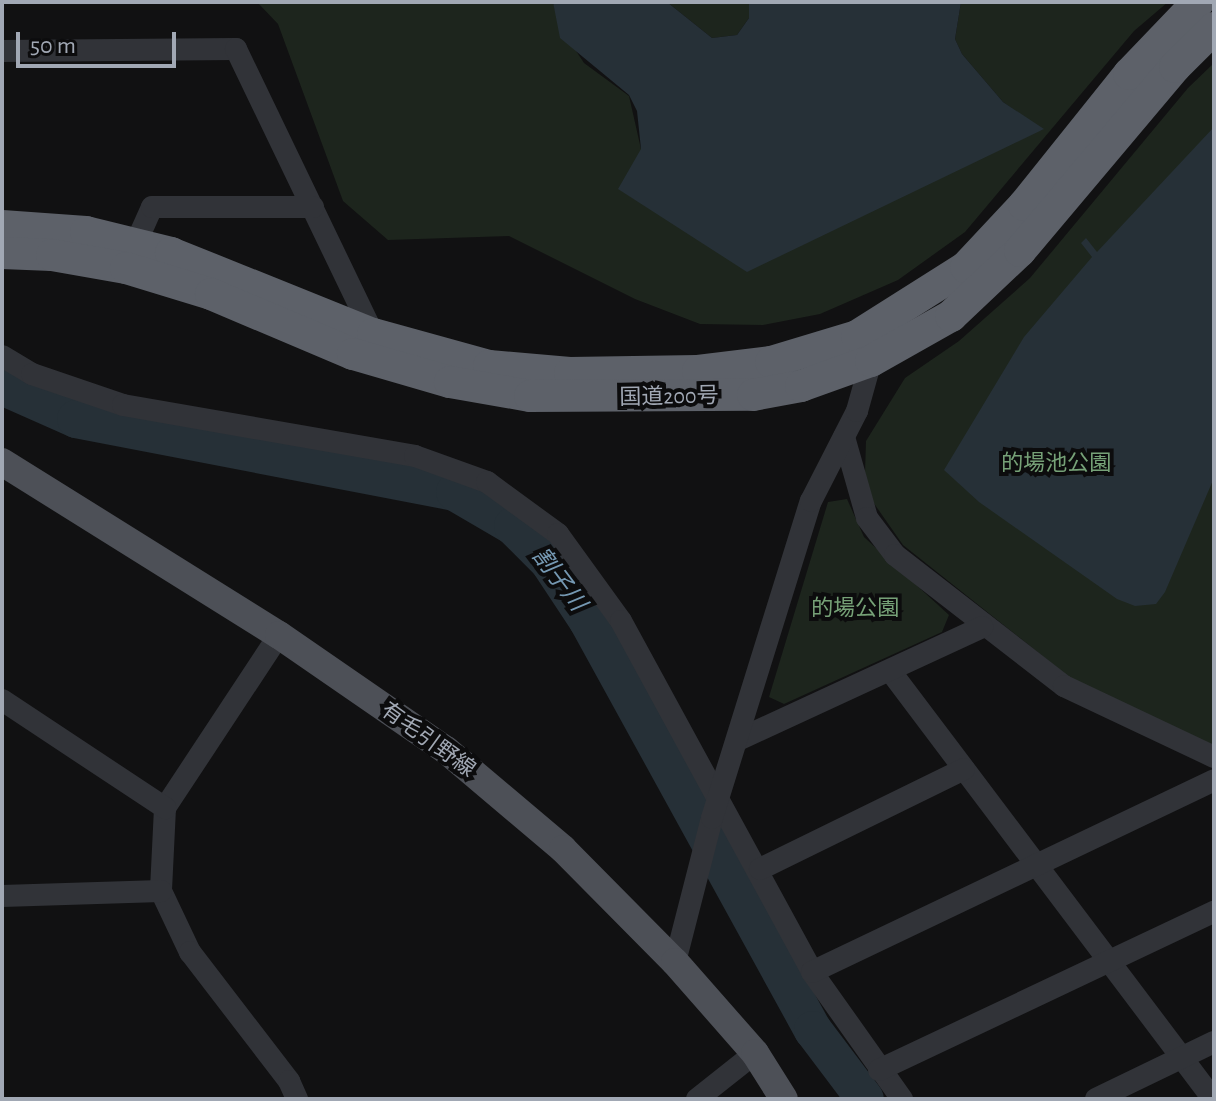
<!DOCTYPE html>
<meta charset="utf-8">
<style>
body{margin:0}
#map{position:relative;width:1216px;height:1101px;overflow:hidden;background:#111112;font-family:"Alegreya Sans","Noto Sans JP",sans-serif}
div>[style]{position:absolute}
.green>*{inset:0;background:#1d251d}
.water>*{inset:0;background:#263037}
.river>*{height:38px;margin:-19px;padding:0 19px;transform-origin:19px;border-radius:19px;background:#263037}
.minor>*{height:22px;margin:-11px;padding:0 11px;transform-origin:11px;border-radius:11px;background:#313338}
.major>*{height:28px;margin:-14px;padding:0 14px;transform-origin:14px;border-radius:14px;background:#4d5057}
.highway>*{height:32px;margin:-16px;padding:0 16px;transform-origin:16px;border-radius:16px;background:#5d6169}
span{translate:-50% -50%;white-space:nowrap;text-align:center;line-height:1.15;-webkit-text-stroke:8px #0c0c0d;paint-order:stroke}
.street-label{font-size:22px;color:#a1a8b4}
.park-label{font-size:22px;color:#76a177}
.water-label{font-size:24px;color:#7598b2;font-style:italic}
.frame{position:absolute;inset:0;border:4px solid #a1a8b4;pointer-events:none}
.scale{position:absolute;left:16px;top:32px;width:160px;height:36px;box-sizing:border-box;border:4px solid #a1a8b4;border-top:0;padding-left:10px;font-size:24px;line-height:28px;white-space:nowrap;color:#a1a8b4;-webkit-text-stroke:6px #0c0c0d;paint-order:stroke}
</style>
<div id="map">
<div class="green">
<div style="clip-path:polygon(257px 2px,553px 2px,559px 25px,584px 63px,629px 96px,641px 149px,1043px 130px,1003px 102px,962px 54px,955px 39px,961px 2px,1168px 2px,1134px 31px,965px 232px,898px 280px,820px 314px,763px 325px,700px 324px,635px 299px,509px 236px,388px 240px,343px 201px,278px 24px)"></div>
<div style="clip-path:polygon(667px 2px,749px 2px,749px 18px,737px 35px,712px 38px)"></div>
<div style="clip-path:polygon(1214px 63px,1214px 748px,1074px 681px,903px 545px,873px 502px,865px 473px,866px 441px,905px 378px,959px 341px,1030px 278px,1188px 88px)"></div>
<div style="clip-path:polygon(847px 499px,864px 537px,949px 615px,942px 632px,784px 704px,769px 697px,828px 502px)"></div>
</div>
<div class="water">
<div style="clip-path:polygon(553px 2px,667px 2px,712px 38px,737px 35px,749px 18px,749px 2px,961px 2px,955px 39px,962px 54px,1003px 102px,1044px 129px,747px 272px,618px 189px,641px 149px,637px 111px,629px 95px,560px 38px)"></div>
<div style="clip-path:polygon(1214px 127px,1214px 478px,1165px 592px,1156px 604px,1135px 606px,1117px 599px,979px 502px,944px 470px,1024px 337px,1092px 257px,1081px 243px,1086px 238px,1097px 252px)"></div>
</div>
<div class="river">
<div style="left:2px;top:386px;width:81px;rotate:24deg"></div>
<div style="left:76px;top:419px;width:386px;rotate:10.9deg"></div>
<div style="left:455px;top:492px;width:67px;rotate:30.4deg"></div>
<div style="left:513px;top:526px;width:51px;rotate:45deg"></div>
<div style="left:549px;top:562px;width:71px;rotate:56.5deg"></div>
<div style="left:588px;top:621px;width:467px;rotate:61.2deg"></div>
<div style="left:813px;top:1030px;width:86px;rotate:53deg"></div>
</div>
<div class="minor">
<div style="left:2px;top:51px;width:234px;rotate:-0.5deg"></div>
<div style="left:236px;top:49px;width:316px;rotate:64.3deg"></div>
<div style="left:136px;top:243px;width:39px;rotate:-66deg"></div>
<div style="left:152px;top:207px;width:161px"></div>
<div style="left:2px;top:356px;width:35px;rotate:31deg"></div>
<div style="left:32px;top:374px;width:96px;rotate:18.8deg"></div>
<div style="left:123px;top:405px;width:296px;rotate:9.9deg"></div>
<div style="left:415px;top:456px;width:77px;rotate:19.9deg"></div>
<div style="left:487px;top:482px;width:88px;rotate:36.2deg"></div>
<div style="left:558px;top:534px;width:107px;rotate:54.1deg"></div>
<div style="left:621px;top:621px;width:400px;rotate:61.4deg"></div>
<div style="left:812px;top:972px;width:156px;rotate:54.7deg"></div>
<div style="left:844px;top:437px;width:84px;rotate:74.1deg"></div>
<div style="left:867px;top:518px;width:46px;rotate:52.9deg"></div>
<div style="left:895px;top:555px;width:214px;rotate:37.8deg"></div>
<div style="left:1064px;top:686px;width:166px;rotate:25.3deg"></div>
<div style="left:279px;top:635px;width:207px;rotate:123.4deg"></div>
<div style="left:165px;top:808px;width:83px;rotate:92.8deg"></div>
<div style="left:161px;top:891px;width:68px;rotate:64.6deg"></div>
<div style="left:190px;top:952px;width:163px;rotate:52.5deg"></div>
<div style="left:289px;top:1081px;width:20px;rotate:66deg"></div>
<div style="left:891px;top:672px;width:535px;rotate:52.98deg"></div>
<div style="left:2px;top:700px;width:196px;rotate:33.5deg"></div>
<div style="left:740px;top:739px;width:267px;rotate:-24.8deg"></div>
<div style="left:760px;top:869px;width:227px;rotate:-26.1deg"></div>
<div style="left:2px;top:896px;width:159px;rotate:-1.8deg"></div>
<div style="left:675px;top:962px;width:149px;rotate:-75.6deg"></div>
<div style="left:712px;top:818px;width:332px;rotate:-72.7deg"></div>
<div style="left:811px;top:501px;width:101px;rotate:-62.9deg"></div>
<div style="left:857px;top:411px;width:52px;rotate:-74.4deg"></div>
<div style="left:871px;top:361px;width:8px;rotate:-120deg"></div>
<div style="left:812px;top:972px;width:445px;rotate:-25.5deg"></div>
<div style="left:879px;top:1070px;width:370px;rotate:-25.3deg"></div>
<div style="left:697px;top:1099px;width:74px;rotate:-38.4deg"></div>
<div style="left:1096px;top:1099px;width:131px;rotate:-25.8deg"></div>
</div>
<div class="major">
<div style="left:2px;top:462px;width:327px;rotate:32deg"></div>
<div style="left:279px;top:635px;width:203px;rotate:34.6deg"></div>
<div style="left:446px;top:750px;width:153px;rotate:40.2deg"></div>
<div style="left:563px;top:849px;width:159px;rotate:45.3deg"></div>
<div style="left:675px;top:962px;width:121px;rotate:48.7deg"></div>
<div style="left:755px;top:1053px;width:54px;rotate:57.8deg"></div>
</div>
<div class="highway">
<div style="left:2px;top:226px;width:84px;rotate:4.1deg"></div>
<div style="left:86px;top:232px;width:88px;rotate:13.9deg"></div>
<div style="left:171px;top:253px;width:218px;rotate:21.9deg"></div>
<div style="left:373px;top:334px;width:120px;rotate:15.4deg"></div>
<div style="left:489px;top:366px;width:81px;rotate:4.9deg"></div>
<div style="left:570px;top:373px;width:128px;rotate:-0.9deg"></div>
<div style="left:698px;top:371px;width:74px;rotate:-7deg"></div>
<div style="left:771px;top:362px;width:90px;rotate:-16.8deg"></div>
<div style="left:857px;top:336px;width:129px;rotate:-32.3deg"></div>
<div style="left:966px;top:267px;width:85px;rotate:-46.9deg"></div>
<div style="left:1024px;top:205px;width:168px;rotate:-51.3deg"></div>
<div style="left:1129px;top:74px;width:100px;rotate:-46.2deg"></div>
<div style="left:2px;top:253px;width:50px;rotate:2.3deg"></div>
<div style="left:52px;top:255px;width:75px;rotate:10deg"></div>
<div style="left:126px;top:268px;width:89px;rotate:17deg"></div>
<div style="left:211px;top:294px;width:154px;rotate:22.9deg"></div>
<div style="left:353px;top:354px;width:101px;rotate:16.1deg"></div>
<div style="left:450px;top:382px;width:81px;rotate:9.9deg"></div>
<div style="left:530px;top:396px;width:223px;rotate:-0.3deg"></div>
<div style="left:753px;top:395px;width:49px;rotate:-10.6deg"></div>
<div style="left:801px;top:386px;width:74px;rotate:-19.7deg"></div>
<div style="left:871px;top:361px;width:92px;rotate:-29.4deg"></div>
<div style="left:951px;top:316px;width:95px;rotate:-43.3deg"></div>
<div style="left:1020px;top:251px;width:241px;rotate:-49.9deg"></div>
<div style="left:1175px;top:67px;width:55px;rotate:-45deg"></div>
</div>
<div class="street-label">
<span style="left:669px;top:397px;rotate:-1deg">国道200号</span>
<span style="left:428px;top:740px;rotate:36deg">有毛引野線</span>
</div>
<div class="park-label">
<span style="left:1056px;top:464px">的場池公園</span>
<span style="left:855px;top:609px">的場公園</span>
</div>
<div class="water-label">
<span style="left:558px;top:580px;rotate:53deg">割子川</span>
</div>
<div class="frame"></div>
<div class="scale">50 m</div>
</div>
